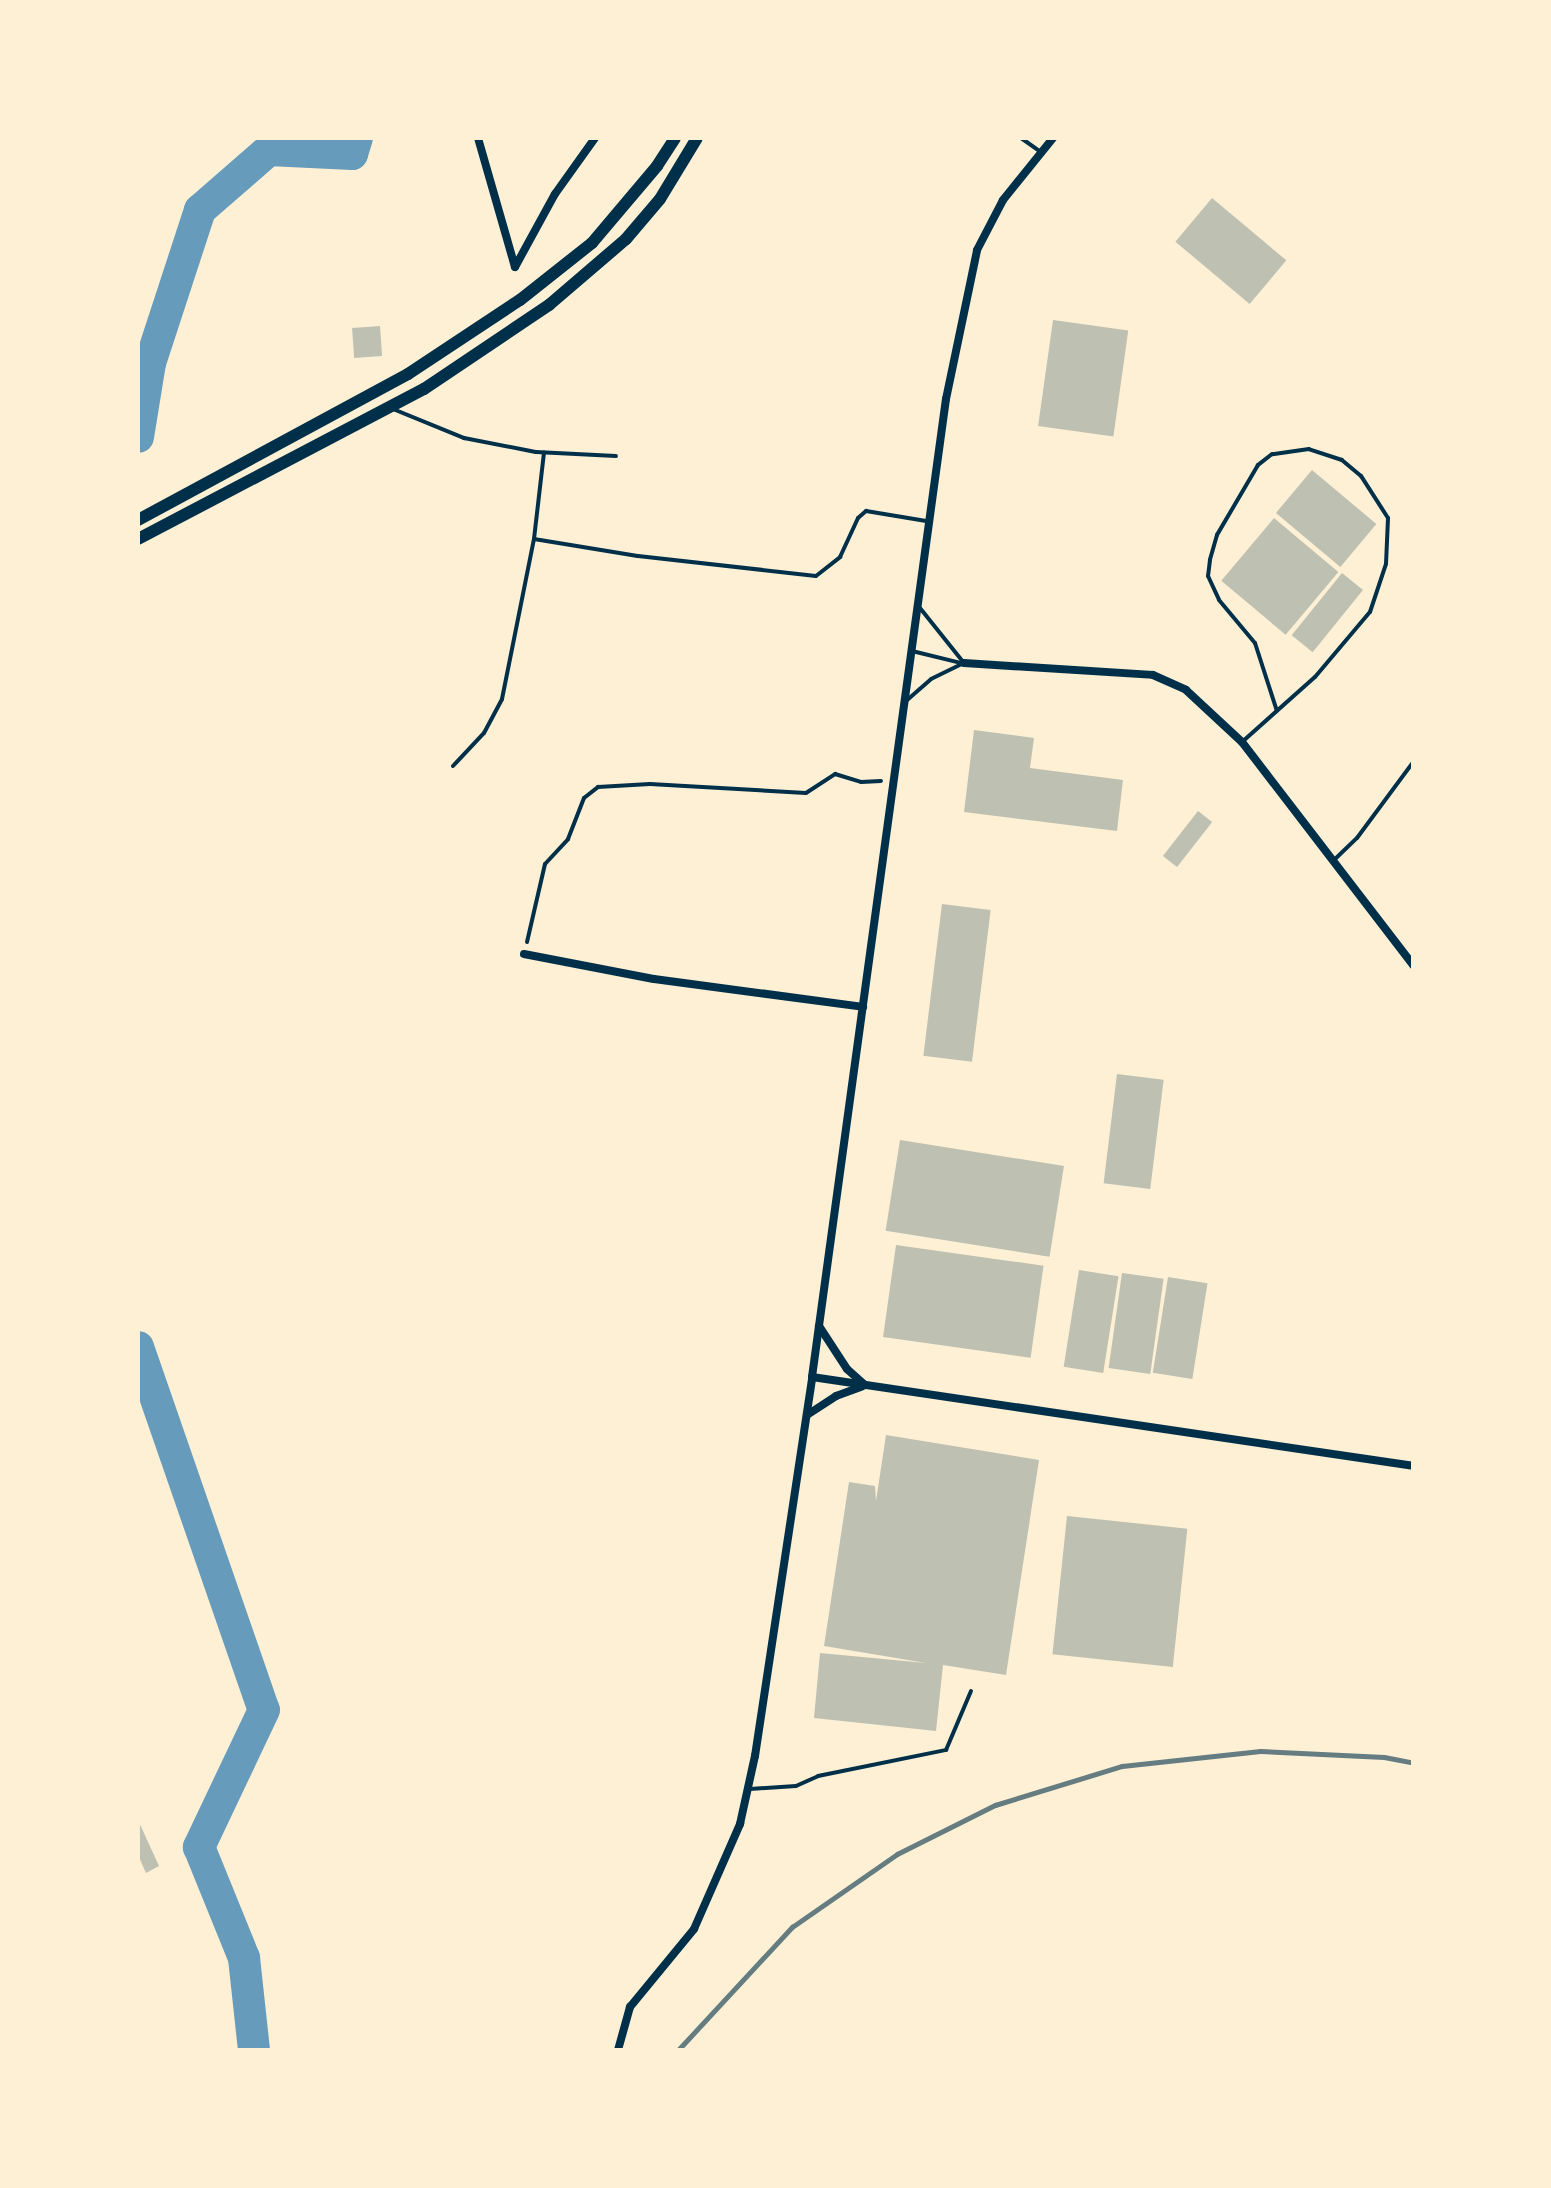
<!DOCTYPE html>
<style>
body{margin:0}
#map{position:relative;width:1551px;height:2188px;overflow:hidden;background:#fdf0d5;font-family:"Fira Sans Condensed",sans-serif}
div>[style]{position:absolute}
.river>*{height:32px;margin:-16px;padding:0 16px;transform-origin:16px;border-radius:16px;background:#669bbc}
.building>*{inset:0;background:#bec0b2;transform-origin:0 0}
.path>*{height:4px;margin:-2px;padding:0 2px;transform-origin:2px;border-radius:2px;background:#003049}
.service>*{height:4px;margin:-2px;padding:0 2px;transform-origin:2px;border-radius:2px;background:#003049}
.minor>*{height:8px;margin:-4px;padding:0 4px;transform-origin:4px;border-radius:4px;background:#003049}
.trunk>*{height:12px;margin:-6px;padding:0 6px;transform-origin:6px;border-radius:6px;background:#003049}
.rail>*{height:5px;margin:-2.5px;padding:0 2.5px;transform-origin:2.5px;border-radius:2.5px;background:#657d81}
span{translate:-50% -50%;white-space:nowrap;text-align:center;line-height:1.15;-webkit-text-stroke:9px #fdf0d5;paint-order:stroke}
.frame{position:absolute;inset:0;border:140px solid #fdf0d5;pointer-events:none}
</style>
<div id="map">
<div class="river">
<div style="left:138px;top:437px;width:75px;rotate:-80.8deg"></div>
<div style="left:150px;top:363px;width:161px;rotate:-71.9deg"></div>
<div style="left:200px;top:210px;width:91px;rotate:-41deg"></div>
<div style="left:269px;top:150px;width:83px;rotate:2.8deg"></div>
<div style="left:352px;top:154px;width:17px;rotate:-73deg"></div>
<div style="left:138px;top:1347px;width:384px;rotate:70.9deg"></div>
<div style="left:264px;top:1710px;width:152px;rotate:115.4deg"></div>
<div style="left:199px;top:1847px;width:120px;rotate:67.9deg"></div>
<div style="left:244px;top:1958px;width:93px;rotate:83.8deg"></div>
</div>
<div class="building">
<div style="left:1212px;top:198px;width:97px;height:57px;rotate:40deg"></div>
<div style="left:1053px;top:320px;width:76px;height:107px;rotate:8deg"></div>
<div style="left:380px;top:326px;width:30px;height:28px;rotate:86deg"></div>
<div style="left:1312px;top:470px;width:84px;height:56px;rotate:40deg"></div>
<div style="left:1274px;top:518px;width:84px;height:82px;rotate:40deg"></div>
<div style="left:1342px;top:573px;width:27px;height:80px;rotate:39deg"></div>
<div style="clip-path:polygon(974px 730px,1034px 738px,1030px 768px,1123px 780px,1117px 831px,964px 812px)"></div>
<div style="left:1198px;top:811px;width:18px;height:57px;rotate:38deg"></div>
<div style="left:942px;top:904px;width:49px;height:153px;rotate:7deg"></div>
<div style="left:1117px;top:1074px;width:47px;height:110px;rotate:7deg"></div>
<div style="left:900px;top:1140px;width:166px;height:92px;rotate:9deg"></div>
<div style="left:896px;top:1245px;width:149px;height:93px;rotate:8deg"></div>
<div style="left:1079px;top:1270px;width:40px;height:98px;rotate:9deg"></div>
<div style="left:1122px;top:1273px;width:42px;height:96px;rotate:8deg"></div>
<div style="left:1168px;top:1277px;width:40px;height:97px;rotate:9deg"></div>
<div style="clip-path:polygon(886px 1435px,1039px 1460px,1006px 1675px,943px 1665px,936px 1731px,814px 1718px,820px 1653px,926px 1663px,824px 1646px,849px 1482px,875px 1486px,876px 1501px)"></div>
<div style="left:1067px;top:1516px;width:121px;height:139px;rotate:6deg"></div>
<div style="clip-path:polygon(138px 1820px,159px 1866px,146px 1873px,138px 1855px)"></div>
</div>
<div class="path">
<div style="left:527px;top:942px;width:80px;rotate:-77deg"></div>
<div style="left:545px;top:864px;width:34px;rotate:-47deg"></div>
<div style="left:568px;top:839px;width:44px;rotate:-68.7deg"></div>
<div style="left:584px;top:798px;width:18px;rotate:-38deg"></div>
<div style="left:598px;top:787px;width:52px;rotate:-3.3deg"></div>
<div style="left:650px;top:784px;width:156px;rotate:3.3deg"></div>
<div style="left:806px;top:793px;width:35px;rotate:-33deg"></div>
<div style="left:835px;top:774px;width:27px;rotate:17deg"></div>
<div style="left:861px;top:782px;width:20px;rotate:-3deg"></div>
</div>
<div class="service">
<div style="left:1021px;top:138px;width:24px;rotate:35deg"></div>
<div style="left:393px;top:409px;width:77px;rotate:22.2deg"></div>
<div style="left:464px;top:438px;width:73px;rotate:11deg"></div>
<div style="left:536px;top:452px;width:80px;rotate:2.9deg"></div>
<div style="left:534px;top:539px;width:105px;rotate:9.3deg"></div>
<div style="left:638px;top:556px;width:179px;rotate:6.4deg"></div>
<div style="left:816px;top:576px;width:31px;rotate:-38deg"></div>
<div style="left:840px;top:557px;width:43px;rotate:-65.2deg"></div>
<div style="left:858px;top:518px;width:11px;rotate:-41deg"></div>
<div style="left:866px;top:511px;width:61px;rotate:9.5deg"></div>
<div style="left:920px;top:608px;width:70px;rotate:51.3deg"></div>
<div style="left:912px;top:651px;width:50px;rotate:13.8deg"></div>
<div style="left:906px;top:701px;width:33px;rotate:-41deg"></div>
<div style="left:931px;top:679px;width:37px;rotate:-26deg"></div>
<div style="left:1242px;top:742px;width:98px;rotate:-41.7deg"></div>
<div style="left:1315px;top:677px;width:85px;rotate:-49.8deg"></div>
<div style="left:1370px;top:612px;width:51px;rotate:-71.6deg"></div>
<div style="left:1386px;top:564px;width:46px;rotate:-87.5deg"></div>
<div style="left:1388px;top:518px;width:50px;rotate:-122.7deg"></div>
<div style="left:1361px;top:476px;width:25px;rotate:-140deg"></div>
<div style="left:1342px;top:460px;width:35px;rotate:-162deg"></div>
<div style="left:1309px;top:449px;width:37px;rotate:172deg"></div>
<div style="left:1272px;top:454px;width:18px;rotate:142deg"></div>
<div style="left:1258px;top:465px;width:81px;rotate:120.4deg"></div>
<div style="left:1217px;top:535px;width:26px;rotate:106deg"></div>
<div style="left:1210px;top:560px;width:16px;rotate:97deg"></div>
<div style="left:1208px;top:576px;width:26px;rotate:65deg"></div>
<div style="left:1219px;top:600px;width:56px;rotate:50.1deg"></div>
<div style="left:1255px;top:643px;width:71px;rotate:72.1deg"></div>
<div style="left:453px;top:766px;width:45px;rotate:-46.8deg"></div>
<div style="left:484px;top:733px;width:38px;rotate:-62deg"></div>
<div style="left:502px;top:699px;width:163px;rotate:-78.7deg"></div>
<div style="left:534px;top:539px;width:87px;rotate:-83.4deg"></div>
<div style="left:1333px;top:861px;width:33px;rotate:-44deg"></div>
<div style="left:1357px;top:838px;width:96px;rotate:-53.5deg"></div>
<div style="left:750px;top:1789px;width:46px;rotate:-3.7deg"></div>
<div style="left:796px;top:1786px;width:24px;rotate:-24deg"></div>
<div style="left:818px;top:1776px;width:131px;rotate:-11.5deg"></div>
<div style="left:946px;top:1750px;width:64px;rotate:-67deg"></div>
</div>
<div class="minor">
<div style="left:478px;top:138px;width:134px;rotate:74deg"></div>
<div style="left:515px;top:267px;width:83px;rotate:-61.3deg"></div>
<div style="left:555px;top:194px;width:69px;rotate:-54.5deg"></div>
<div style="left:964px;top:663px;width:189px;rotate:3.6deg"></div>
<div style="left:1153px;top:675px;width:36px;rotate:24deg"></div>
<div style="left:1186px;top:690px;width:76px;rotate:42.9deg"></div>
<div style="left:1242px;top:742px;width:282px;rotate:52.5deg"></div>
<div style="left:524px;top:954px;width:132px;rotate:10.9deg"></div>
<div style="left:654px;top:979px;width:211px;rotate:7.6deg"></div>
<div style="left:819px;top:1326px;width:51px;rotate:56.9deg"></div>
<div style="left:847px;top:1369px;width:24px;rotate:42deg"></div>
<div style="left:812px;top:1377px;width:609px;rotate:8.41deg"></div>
<div style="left:807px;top:1415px;width:35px;rotate:-33deg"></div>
<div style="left:836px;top:1396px;width:27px;rotate:-20deg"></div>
<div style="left:618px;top:2050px;width:45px;rotate:-74.4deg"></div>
<div style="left:630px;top:2007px;width:101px;rotate:-50.6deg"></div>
<div style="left:694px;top:1929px;width:115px;rotate:-66.3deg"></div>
<div style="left:740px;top:1824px;width:70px;rotate:-77.6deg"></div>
<div style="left:755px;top:1756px;width:383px;rotate:-81.4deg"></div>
<div style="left:812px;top:1377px;width:987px;rotate:-82.2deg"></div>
<div style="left:946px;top:399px;width:152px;rotate:-78.2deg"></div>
<div style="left:977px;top:250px;width:56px;rotate:-62.5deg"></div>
<div style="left:1003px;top:200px;width:80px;rotate:-51.1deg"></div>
</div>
<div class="trunk">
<div style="left:138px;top:520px;width:307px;rotate:-28.4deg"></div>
<div style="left:408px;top:374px;width:134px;rotate:-33.5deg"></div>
<div style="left:520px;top:300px;width:92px;rotate:-38.4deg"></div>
<div style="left:592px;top:243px;width:101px;rotate:-49.8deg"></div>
<div style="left:657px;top:166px;width:33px;rotate:-57deg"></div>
<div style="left:138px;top:539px;width:323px;rotate:-27.7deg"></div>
<div style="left:424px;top:389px;width:151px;rotate:-33.9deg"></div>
<div style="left:549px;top:305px;width:101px;rotate:-40.6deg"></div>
<div style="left:626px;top:239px;width:52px;rotate:-49.6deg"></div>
<div style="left:660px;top:199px;width:71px;rotate:-58.8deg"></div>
</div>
<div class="rail">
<div style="left:678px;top:2050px;width:168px;rotate:-47.2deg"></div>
<div style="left:792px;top:1927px;width:128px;rotate:-34.8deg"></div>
<div style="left:897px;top:1854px;width:110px;rotate:-26.6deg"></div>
<div style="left:995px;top:1805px;width:133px;rotate:-17.1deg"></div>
<div style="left:1122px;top:1766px;width:139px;rotate:-6.2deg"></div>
<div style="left:1260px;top:1751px;width:124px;rotate:2.8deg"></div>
<div style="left:1384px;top:1757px;width:31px;rotate:11deg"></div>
</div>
<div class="frame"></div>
</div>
